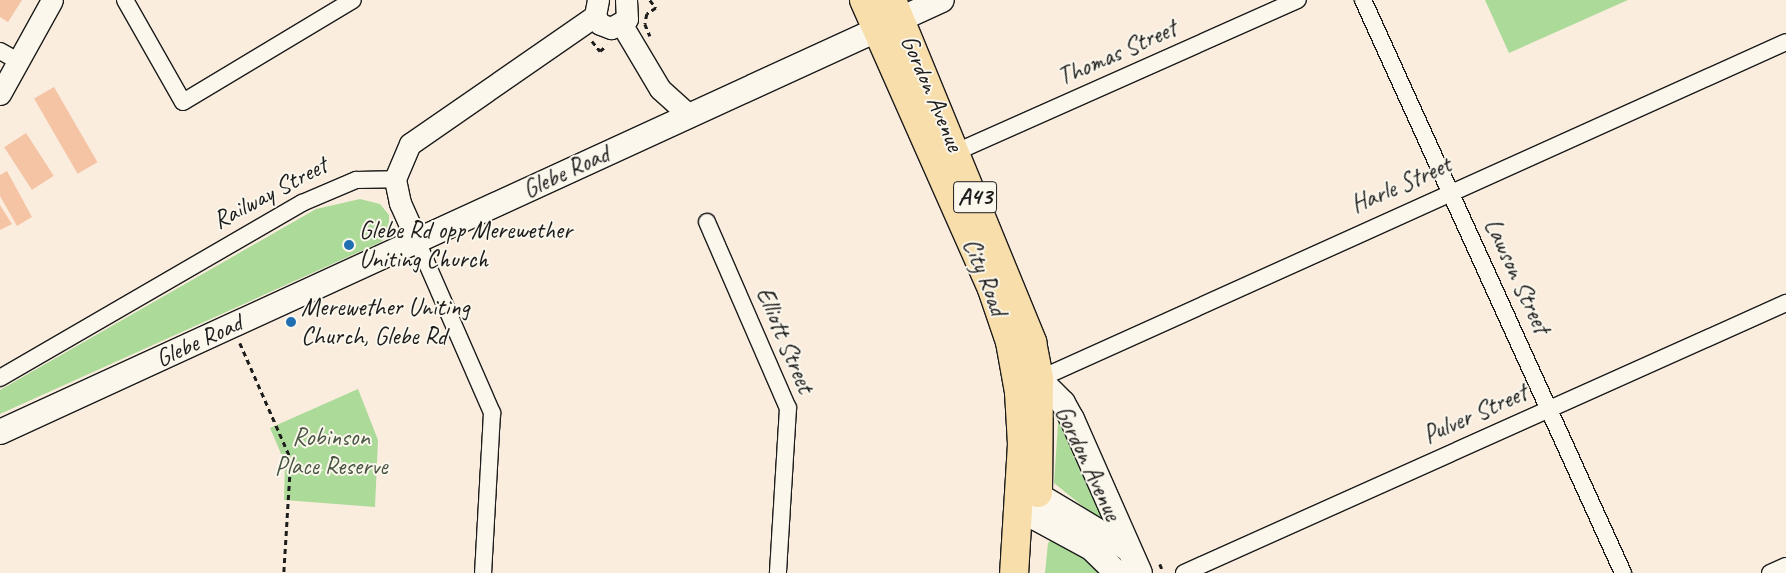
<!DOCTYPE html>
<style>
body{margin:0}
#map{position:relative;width:1786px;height:573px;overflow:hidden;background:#faedde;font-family:Caveat,sans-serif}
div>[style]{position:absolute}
.green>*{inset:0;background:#acda99}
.building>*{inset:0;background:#f5c4a5;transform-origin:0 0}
.path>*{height:2.5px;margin-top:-1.25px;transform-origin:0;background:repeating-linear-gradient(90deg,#1c1c1c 0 5px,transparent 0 9px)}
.roads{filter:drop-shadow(1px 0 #1c1c1c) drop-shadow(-1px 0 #1c1c1c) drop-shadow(0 1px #1c1c1c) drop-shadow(0 -1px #1c1c1c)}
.minor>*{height:16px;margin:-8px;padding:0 8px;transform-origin:8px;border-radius:8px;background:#fbf7ec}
.tertiary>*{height:21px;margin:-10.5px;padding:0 10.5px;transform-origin:10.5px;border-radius:10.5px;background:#fbf7ec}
.secondary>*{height:24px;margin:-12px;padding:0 12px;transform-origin:12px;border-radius:12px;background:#fbf7ec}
.trunk>*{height:28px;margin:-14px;padding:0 14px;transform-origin:14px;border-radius:14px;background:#f8deab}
.dots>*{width:14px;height:14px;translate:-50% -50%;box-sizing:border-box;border:2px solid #fbf7ec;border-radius:50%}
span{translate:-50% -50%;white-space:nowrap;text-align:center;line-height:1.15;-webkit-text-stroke:4px #fbf7ec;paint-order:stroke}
.shield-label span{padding:1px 4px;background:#fbf7ec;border:1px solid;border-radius:4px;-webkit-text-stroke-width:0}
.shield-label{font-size:24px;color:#1c1c1c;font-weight:700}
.street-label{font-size:25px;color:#1c1c1c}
.poi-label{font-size:25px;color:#1c1c1c}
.left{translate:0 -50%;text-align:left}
.park-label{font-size:25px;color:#475542}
</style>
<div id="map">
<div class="green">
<div style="clip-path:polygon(1485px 0,1628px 0,1509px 53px)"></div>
<div style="clip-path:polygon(360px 199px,380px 204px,389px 215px,389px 233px,381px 242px,0 414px,0 390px,316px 209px)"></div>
<div style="clip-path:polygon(358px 389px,378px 440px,375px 507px,284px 500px,285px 463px,270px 428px)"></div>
<div style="clip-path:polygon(1059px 409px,1106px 525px,1054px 483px)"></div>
<div style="clip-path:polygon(1053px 538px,1108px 573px,1045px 573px,1048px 543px)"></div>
</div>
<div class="building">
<div style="clip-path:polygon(0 0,22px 0,8px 22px,0 17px)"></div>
<div style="left:54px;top:87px;width:87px;height:23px;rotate:60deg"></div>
<div style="left:26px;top:133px;width:51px;height:26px;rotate:57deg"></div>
<div style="clip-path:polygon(7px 171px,32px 217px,17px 226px,0 196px,0 175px)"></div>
<div style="clip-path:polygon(0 205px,12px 224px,0 230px)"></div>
</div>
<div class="path">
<div style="left:650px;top:0;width:10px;rotate:53deg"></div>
<div style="left:656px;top:8px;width:11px;rotate:146deg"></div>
<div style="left:647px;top:14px;width:10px;rotate:101deg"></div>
<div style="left:645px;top:24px;width:13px;rotate:67deg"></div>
<div style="left:592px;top:41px;width:13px;rotate:51deg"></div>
<div style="left:600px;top:51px;width:9px;rotate:-41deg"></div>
<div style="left:240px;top:343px;width:127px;rotate:66.3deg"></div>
<div style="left:291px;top:459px;width:114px;rotate:93.5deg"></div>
<div style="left:1160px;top:564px;width:5px;rotate:68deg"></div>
</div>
<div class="roads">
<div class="minor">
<div style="left:125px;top:0;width:117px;rotate:60.4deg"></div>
<div style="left:183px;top:102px;width:198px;rotate:-31deg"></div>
<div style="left:1363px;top:0;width:629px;rotate:65.59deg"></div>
<div style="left:0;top:51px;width:21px;rotate:29deg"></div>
<div style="left:956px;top:152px;width:374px;rotate:-24deg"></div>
<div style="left:707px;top:222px;width:203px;rotate:66.5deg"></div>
<div style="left:788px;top:408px;width:165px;rotate:93.5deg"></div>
<div style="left:417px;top:241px;width:188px;rotate:66.4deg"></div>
<div style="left:492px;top:413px;width:160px;rotate:93.2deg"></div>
<div style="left:0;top:378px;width:349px;rotate:-30.1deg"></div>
<div style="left:302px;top:203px;width:59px;rotate:-23.1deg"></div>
<div style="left:356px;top:180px;width:39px;rotate:-1deg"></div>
<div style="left:1039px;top:379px;width:819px;rotate:-24.28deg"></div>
<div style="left:1184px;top:573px;width:660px;rotate:-24.16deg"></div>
<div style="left:1770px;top:573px;width:17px;rotate:-24deg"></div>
</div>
<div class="tertiary">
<div style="left:598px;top:0;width:16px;rotate:101deg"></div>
<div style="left:595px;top:16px;width:9px;rotate:58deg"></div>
<div style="left:600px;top:24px;width:12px;rotate:20deg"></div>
<div style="left:611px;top:28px;width:18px;rotate:-29deg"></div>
<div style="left:627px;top:19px;width:19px;rotate:-93deg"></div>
<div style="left:622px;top:25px;width:74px;rotate:59.3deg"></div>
<div style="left:660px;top:89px;width:40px;rotate:42deg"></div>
<div style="left:0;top:94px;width:107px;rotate:-61deg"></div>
<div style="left:417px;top:241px;width:42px;rotate:-114.1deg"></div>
<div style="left:400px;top:203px;width:25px;rotate:-102deg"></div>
<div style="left:395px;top:179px;width:38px;rotate:-67deg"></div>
<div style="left:410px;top:144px;width:225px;rotate:-34.7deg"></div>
</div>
<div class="secondary">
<div style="left:1039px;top:379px;width:34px;rotate:45deg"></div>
<div style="left:1063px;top:403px;width:18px;rotate:61deg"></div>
<div style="left:1072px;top:419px;width:168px;rotate:66.2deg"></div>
<div style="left:0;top:432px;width:1036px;rotate:-24.64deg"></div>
<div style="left:1117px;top:573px;width:36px;rotate:-136deg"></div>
<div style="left:1091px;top:548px;width:63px;rotate:-151.4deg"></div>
<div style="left:1036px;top:518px;width:22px;rotate:-137deg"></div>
<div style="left:1020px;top:503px;width:20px;rotate:-24deg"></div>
<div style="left:1038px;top:495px;width:105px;rotate:31deg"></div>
</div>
<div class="trunk">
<div style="left:864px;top:0;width:316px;rotate:66.1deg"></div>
<div style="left:992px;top:289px;width:56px;rotate:71.2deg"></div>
<div style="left:1010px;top:342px;width:51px;rotate:79.8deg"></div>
<div style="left:1019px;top:392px;width:52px;rotate:86.7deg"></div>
<div style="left:1022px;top:444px;width:129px;rotate:93.5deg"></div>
<div style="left:892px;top:0;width:370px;rotate:67.7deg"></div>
<div style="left:1032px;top:342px;width:38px;rotate:79deg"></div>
<div style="left:1039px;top:379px;width:114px;rotate:90.5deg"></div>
</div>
</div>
<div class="dots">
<div style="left:349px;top:245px;background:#1f6fb2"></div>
<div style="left:291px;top:322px;background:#1f6fb2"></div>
</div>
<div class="shield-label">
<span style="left:975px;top:197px">A43</span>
</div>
<div class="street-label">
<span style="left:1117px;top:53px;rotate:-24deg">Thomas Street</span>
<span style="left:932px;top:93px;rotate:67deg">Gordon Avenue</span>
<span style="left:566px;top:172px;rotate:-25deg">Glebe Road</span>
<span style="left:1401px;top:185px;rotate:-24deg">Harle Street</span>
<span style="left:270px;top:193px;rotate:-28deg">Railway Street</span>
<span style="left:1517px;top:276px;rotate:65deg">Lawson Street</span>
<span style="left:985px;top:277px;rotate:68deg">City Road</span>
<span style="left:785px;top:340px;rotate:67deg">Elliott Street</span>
<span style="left:199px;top:341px;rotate:-25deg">Glebe Road</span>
<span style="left:1475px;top:414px;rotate:-24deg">Pulver Street</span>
<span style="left:1088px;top:463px;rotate:65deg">Gordon Avenue</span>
</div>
<div class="poi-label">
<span class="left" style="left:359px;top:245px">Glebe Rd opp Merewether<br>Uniting Church</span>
<span class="left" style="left:301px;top:322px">Merewether Uniting<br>Church, Glebe Rd</span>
</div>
<div class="park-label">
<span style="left:331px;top:452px">Robinson<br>Place Reserve</span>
</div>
</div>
